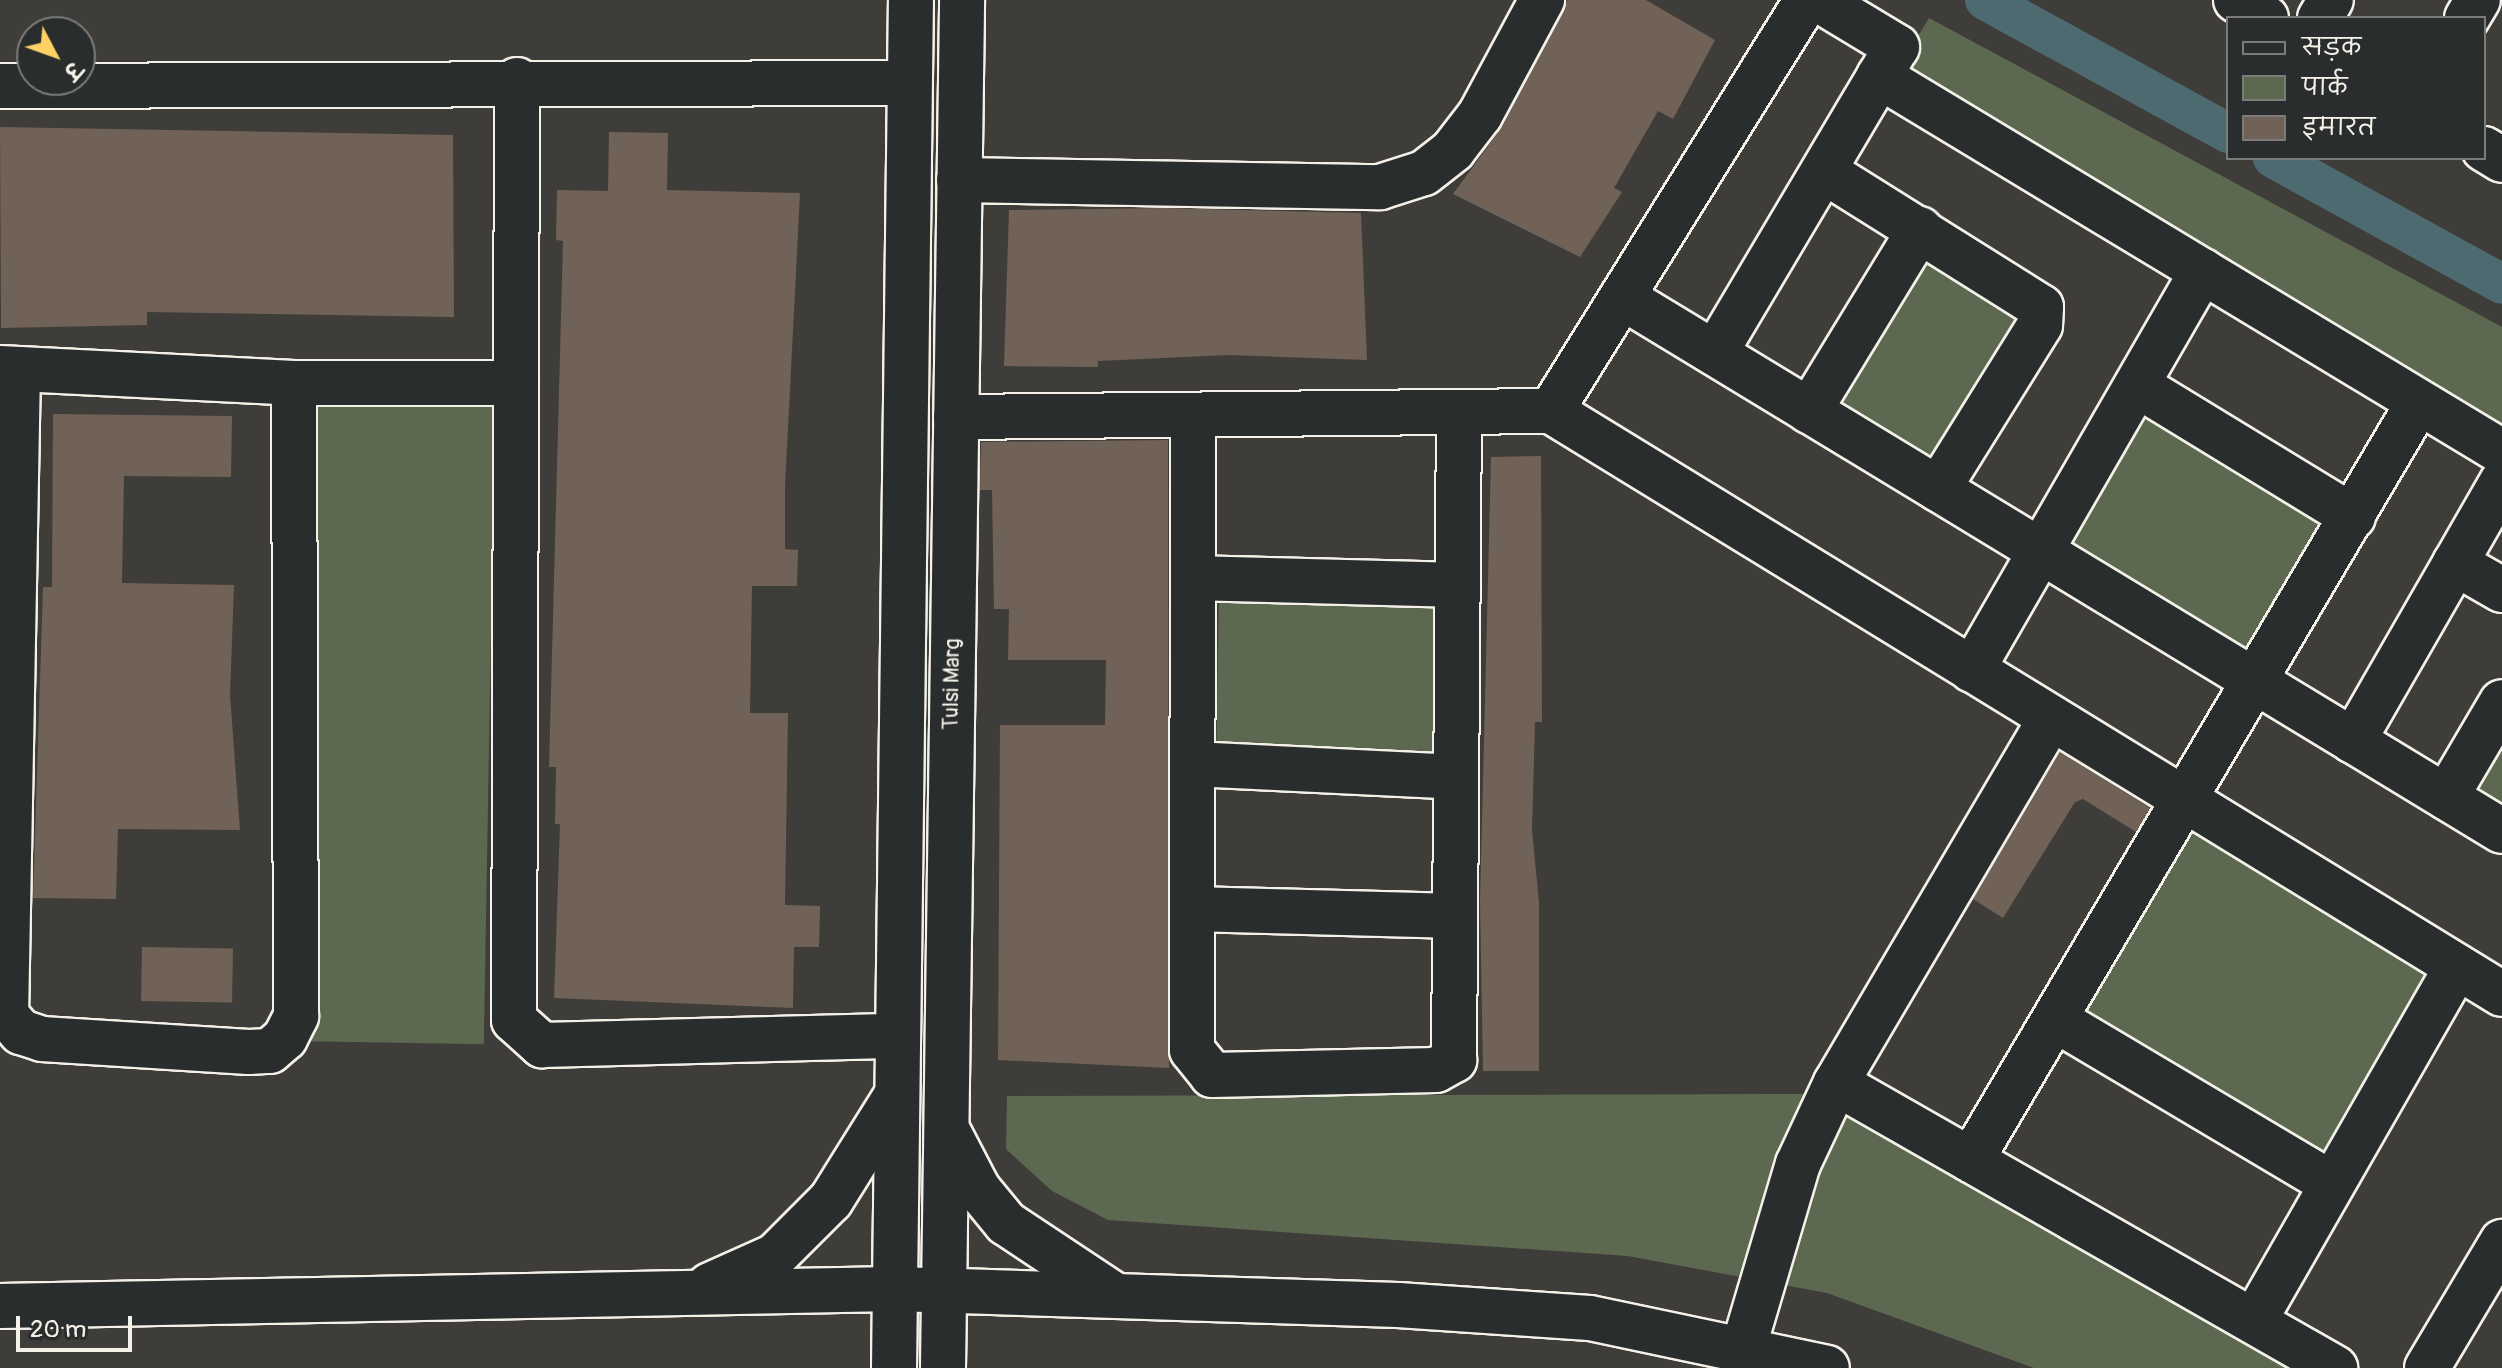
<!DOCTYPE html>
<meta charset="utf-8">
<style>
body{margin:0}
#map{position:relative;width:2502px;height:1368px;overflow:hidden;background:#3f3d3a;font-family:Pangolin,"Playpen Sans Deva",sans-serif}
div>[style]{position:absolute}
.green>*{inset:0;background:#5c6850;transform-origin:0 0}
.canal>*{height:40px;margin:-20px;padding:0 20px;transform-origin:20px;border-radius:20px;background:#4d6a70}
.building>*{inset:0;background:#706256;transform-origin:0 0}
.roads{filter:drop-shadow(2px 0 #f4f1e8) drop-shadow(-2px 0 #f4f1e8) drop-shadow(0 2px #f4f1e8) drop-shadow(0 -2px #f4f1e8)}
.minor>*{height:44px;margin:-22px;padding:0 22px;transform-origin:22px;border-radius:22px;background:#2a2d2e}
span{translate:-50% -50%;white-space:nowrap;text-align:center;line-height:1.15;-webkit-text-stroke:6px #2a2d2e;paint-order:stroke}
.street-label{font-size:22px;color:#f4f1e8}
.legend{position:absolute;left:2226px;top:16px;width:260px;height:144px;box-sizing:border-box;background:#2a2d2e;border:2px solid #7b7b78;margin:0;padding:10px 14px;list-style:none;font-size:24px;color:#f4f1e8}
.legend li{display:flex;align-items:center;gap:16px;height:40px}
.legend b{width:40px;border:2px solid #7b7b78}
.north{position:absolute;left:16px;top:16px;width:80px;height:80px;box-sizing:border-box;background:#2a2d2e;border:2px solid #7b7b78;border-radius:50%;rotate:131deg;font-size:22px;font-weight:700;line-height:32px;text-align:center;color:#f4f1e8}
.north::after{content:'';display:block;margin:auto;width:28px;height:36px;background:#ffd166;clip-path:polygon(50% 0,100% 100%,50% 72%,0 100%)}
.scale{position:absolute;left:16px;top:1316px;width:116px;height:36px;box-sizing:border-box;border:4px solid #f4f1e8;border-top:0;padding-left:10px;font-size:24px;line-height:28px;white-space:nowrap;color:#f4f1e8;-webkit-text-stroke:6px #2a2d2e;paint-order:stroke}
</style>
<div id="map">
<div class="green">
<div style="clip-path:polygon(1929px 18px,2502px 327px,2502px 438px,1896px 72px)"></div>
<div style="left:1923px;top:240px;width:131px;height:197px;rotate:31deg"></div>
<div style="left:2139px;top:398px;width:238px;height:176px;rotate:31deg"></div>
<div style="left:305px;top:402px;width:190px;height:639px;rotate:1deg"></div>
<div style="left:1219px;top:593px;width:227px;height:161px;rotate:1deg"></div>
<div style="clip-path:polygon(2502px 715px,2502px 823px,2455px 795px)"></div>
<div style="left:2193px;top:821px;width:293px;height:230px;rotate:31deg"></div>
<div style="clip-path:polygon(1825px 1094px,2298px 1368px,2034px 1368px,1827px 1293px,1628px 1256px,1108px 1220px,1052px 1191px,1006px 1149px,1007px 1096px)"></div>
</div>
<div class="canal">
<div style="left:1985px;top:0;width:277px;rotate:28.7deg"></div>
<div style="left:2273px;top:158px;width:261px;rotate:28.8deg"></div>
</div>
<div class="building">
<div style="clip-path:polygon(1567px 0,1646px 0,1715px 40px,1673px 119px,1658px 111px,1614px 188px,1622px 192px,1580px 257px,1453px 194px,1502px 127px)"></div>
<div style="clip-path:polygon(0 127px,453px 135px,454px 317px,147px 312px,147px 325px,1px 328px)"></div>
<div style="clip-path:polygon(609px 132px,668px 133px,667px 190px,800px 193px,785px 487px,785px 549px,798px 550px,797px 586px,752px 586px,750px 713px,788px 713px,785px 905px,820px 906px,819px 947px,794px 947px,793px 1008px,554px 998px,560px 824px,555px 824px,556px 767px,549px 767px,563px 241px,556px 240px,557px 190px,608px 191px)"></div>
<div style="clip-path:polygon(1165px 208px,1361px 213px,1367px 360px,1228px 355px,1098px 361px,1098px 367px,1004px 366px,1009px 210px)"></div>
<div style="clip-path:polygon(53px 414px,232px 416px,231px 477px,124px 476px,122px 583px,234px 585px,230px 695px,240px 830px,118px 829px,116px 899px,33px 898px,43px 587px,52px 587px)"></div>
<div style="clip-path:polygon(1168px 440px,1169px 1068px,998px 1060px,1000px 725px,1105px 725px,1106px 660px,1008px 660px,1009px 609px,994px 609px,992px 490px,980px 490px,981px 442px)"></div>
<div style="clip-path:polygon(1541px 456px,1542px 722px,1535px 722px,1532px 831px,1539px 902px,1539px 1071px,1483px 1071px,1480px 902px,1491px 457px)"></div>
<div style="clip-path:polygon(2060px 752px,2150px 808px,2136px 832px,2083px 799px,2075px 802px,2003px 918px,1973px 899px)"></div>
<div style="left:142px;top:947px;width:91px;height:54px;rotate:1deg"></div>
</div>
<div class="roads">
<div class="minor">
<div style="left:2236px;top:0;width:35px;rotate:31deg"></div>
<div style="left:2320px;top:18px;width:21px;rotate:-59deg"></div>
<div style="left:2467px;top:18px;width:21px;rotate:-59deg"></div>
<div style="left:1879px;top:76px;width:728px;rotate:31.11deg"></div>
<div style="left:517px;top:80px;width:940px;rotate:90.18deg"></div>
<div style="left:514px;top:1020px;width:38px;rotate:42deg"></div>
<div style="left:542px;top:1045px;width:355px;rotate:-1.5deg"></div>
<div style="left:0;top:86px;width:909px;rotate:-0.19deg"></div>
<div style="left:2484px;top:149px;width:21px;rotate:31deg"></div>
<div style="left:1824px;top:171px;width:256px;rotate:32.1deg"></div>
<div style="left:2041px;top:307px;width:18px;rotate:93deg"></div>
<div style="left:2040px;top:325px;width:193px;rotate:121.9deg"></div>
<div style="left:959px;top:180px;width:421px;rotate:1deg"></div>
<div style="left:1380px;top:187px;width:46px;rotate:-17.7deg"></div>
<div style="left:1424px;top:173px;width:37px;rotate:-38deg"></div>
<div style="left:1453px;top:150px;width:44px;rotate:-52.4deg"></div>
<div style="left:1480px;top:115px;width:131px;rotate:-61.7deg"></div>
<div style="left:1622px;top:297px;width:1029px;rotate:31.25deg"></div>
<div style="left:1715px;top:353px;width:356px;rotate:-59.3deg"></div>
<div style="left:1897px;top:47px;width:91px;rotate:-148.9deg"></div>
<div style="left:0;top:368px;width:294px;rotate:2.9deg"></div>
<div style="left:294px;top:383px;width:221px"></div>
<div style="left:18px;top:369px;width:646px;rotate:91.06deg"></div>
<div style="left:6px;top:1015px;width:23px;rotate:49deg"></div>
<div style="left:21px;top:1032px;width:22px;rotate:18deg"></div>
<div style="left:42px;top:1039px;width:207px;rotate:3.6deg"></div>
<div style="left:249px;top:1052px;width:21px;rotate:-3deg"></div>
<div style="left:270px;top:1051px;width:20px;rotate:-41deg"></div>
<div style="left:285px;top:1038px;width:25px;rotate:-63deg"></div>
<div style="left:296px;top:1016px;width:633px;rotate:-90.18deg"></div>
<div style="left:2137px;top:385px;width:253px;rotate:31.4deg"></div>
<div style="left:1551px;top:411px;width:484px;rotate:-58.1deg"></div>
<div style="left:1809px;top:411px;width:213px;rotate:-58.6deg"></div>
<div style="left:1193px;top:415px;width:635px;rotate:90.09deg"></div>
<div style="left:1192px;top:1050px;width:32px;rotate:51deg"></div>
<div style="left:1212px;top:1075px;width:224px;rotate:-1.3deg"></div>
<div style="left:1436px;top:1070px;width:21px;rotate:-29deg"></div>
<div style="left:1454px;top:1060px;width:648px;rotate:-89.56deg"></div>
<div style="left:956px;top:417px;width:595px;rotate:-0.58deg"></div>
<div style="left:1551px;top:411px;width:1115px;rotate:31.51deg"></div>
<div style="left:2455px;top:563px;width:54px;rotate:29.9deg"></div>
<div style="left:1194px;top:578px;width:264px;rotate:1.5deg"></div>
<div style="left:1972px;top:670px;width:461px;rotate:-60deg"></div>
<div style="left:2051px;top:718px;width:424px;rotate:120.5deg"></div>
<div style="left:1836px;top:1083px;width:575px;rotate:29.73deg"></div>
<div style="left:2353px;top:741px;width:299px;rotate:-60.1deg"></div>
<div style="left:1194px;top:764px;width:262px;rotate:2.8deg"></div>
<div style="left:2446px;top:797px;width:110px;rotate:-59.5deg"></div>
<div style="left:1194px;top:909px;width:261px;rotate:1.5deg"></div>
<div style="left:2056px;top:1020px;width:321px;rotate:30.7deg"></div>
<div style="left:949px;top:1133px;width:63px;rotate:62.6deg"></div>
<div style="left:978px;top:1189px;width:44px;rotate:50.5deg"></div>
<div style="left:1006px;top:1223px;width:128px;rotate:33.6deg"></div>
<div style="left:1971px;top:1160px;width:880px;rotate:-59.42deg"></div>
<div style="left:710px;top:1285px;width:71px;rotate:-24deg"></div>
<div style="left:775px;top:1256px;width:79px;rotate:-45deg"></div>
<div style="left:831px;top:1200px;width:123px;rotate:-58deg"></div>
<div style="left:0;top:1306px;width:894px;rotate:-1.09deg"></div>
<div style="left:894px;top:1289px;width:504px;rotate:1.82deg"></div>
<div style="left:1398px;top:1305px;width:192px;rotate:3.9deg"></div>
<div style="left:1590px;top:1318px;width:242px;rotate:11.9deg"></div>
<div style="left:2254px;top:1321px;width:408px;rotate:-60.2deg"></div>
<div style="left:1744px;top:1346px;width:190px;rotate:-73.5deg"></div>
<div style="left:1798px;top:1164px;width:89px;rotate:-64.9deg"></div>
<div style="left:894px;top:1368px;width:1368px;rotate:-89.29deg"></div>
<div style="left:943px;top:1368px;width:1368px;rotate:-89.2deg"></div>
<div style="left:2427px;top:1368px;width:147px;rotate:-59.2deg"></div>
</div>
</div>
<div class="street-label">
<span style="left:952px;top:684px;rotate:-89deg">Tulsi Marg</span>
</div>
<ul class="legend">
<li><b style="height:10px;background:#2a2d2e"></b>सड़क</li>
<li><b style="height:22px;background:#5c6850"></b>पार्क</li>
<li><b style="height:22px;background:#706256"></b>इमारत</li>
</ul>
<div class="north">उ</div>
<div class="scale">20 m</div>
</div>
